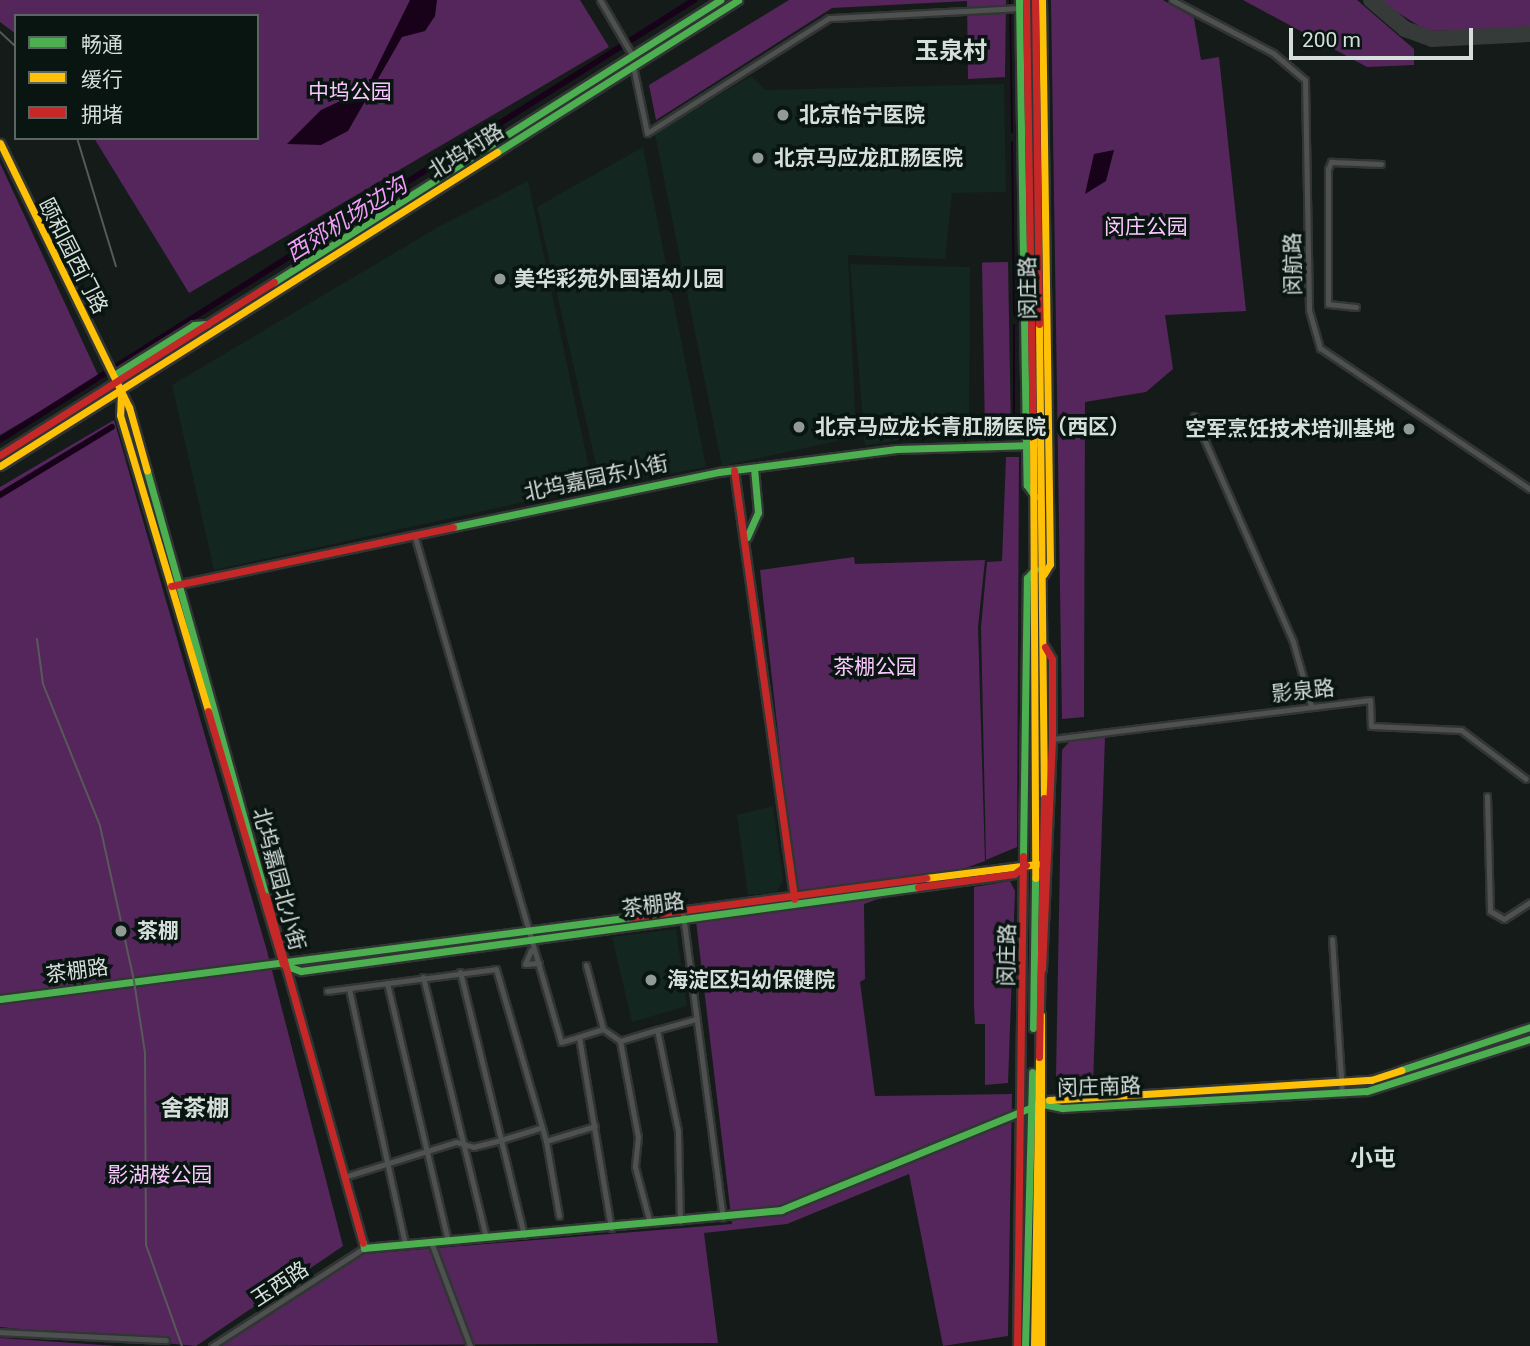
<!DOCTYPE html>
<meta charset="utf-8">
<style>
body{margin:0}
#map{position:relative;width:1530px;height:1346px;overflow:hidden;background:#151b19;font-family:Roboto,"Noto Sans SC",sans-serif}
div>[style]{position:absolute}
.built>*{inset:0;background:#142620}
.green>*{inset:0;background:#55265b}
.forest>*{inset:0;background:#55255c;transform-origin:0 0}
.water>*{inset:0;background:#17021a}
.stream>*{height:2px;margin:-1px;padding:0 1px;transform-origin:1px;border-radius:1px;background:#17021a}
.canal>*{height:6px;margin:-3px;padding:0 3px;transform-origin:3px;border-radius:3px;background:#17021a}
.taxiway>*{height:16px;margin:-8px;padding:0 8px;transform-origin:8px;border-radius:8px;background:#363a39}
.roads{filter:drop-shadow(2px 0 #313534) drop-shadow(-2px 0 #313534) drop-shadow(0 2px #313534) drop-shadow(0 -2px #313534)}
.street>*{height:5px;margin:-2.5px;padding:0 2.5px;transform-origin:2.5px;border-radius:2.5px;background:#4f5150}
.fast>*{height:7px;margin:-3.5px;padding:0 3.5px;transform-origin:3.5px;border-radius:3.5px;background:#4caf50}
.slow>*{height:7px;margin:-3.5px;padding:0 3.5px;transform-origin:3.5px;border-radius:3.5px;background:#ffc107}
.jam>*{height:7px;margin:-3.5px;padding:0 3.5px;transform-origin:3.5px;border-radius:3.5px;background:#c62828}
.tram>*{height:2px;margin:-1px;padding:0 1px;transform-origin:1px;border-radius:1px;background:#565a59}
.dots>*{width:19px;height:19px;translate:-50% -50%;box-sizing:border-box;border:4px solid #091511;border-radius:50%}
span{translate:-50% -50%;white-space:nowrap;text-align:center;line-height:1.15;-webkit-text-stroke:7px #091511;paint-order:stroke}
.park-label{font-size:21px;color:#fac7fe}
.poi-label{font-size:21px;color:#d6dedb;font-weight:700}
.left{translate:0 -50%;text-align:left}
.right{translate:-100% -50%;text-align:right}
.street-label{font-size:21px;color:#d6dedb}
.water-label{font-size:23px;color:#f09df8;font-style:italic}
.neighbourhood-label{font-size:23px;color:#d6dedb;font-weight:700}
.quarter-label{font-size:24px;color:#d6dedb;font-weight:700}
.legend{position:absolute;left:14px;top:14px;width:245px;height:126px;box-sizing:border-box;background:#091511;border:2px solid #5b6562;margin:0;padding:9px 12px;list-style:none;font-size:21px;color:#d6dedb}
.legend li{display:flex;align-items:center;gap:14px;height:35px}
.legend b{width:35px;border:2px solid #5b6562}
.scale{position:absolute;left:1289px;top:28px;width:184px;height:32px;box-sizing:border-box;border:4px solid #d6dedb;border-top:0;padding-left:9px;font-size:21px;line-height:24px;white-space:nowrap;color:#d6dedb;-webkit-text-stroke:5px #091511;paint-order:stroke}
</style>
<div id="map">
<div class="built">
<div style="clip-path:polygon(751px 76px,766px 90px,1004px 84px,1006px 192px,952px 193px,945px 259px,848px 255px,856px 437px,722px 466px,655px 134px)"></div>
<div style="clip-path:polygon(643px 147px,706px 467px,601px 486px,537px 207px)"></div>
<div style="clip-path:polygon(528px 181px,593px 487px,214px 570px,172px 385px,440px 226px)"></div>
<div style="clip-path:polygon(850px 264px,970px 267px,969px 431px,865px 445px)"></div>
<div style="clip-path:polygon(773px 806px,783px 880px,776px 893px,748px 895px,737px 815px)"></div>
<div style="clip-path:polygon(676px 929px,687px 1006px,632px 1022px,612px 937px)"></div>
</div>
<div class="green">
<div style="clip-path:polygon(0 0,580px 0,609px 47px,189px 293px,94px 138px,257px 138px,257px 16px,16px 16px,16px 34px,0 22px)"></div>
<div style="clip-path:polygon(1051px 0,1163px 0,1194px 18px,1201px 60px,1219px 57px,1246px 311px,1165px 315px,1173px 369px,1146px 392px,1085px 402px,1084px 717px,1062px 719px)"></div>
<div style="clip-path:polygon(1243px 0,1357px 0,1414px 49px,1414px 65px,1367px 67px)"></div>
<div style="clip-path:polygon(1378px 0,1530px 0,1530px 29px,1427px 31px)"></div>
<div style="clip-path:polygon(0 163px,99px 377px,0 435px)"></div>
<div style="clip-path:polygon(114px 420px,267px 951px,343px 1246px,196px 1346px,0 1327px,0 487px)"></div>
<div style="clip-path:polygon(854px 557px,855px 564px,985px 560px,978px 627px,985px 861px,864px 904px,865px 979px,860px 982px,875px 1096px,1012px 1094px,1008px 1336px,943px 1346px,909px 1174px,787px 1224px,704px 1233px,718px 1343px,219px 1346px,364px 1254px,732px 1224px,696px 921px,797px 906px,760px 570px)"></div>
<div style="clip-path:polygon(1105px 737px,1093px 1085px,1064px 1085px,1056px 1077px,1062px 750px,1070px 741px)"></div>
<div style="clip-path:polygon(1010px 881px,1015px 891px,1008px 1083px,985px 1085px,985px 1024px,975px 1024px,974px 1007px,974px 887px)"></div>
</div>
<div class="forest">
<div style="clip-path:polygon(789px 0,1006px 0,1005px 77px,968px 79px,967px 1px,832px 8px,656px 120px,649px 85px)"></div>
<div style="left:1008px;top:262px;width:176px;height:26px;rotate:89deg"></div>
<div style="clip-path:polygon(1006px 457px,1019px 457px,1017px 847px,986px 860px,981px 627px,987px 562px,1002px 561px)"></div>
<div style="clip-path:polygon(0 1338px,117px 1346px,0 1346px)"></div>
</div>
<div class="water">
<div style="clip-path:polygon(410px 0,437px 0,435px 16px,425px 31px,402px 37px,348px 131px,321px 145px,287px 144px,321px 110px,366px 89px)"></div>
<div style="clip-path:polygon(1114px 150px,1106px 181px,1085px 194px,1094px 154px)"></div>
</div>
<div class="stream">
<div style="left:1010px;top:0;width:132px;rotate:89.1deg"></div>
<div style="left:1012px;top:142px;width:173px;rotate:89.3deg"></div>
<div style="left:1014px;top:325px;width:108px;rotate:90deg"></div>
</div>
<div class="canal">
<div style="left:0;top:440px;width:822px;rotate:-32.37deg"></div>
<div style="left:0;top:495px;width:131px;rotate:-31.3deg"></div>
</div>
<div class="taxiway">
<div style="left:1371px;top:0;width:45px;rotate:40.5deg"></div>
<div style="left:1405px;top:29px;width:29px;rotate:20deg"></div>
<div style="left:1432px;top:39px;width:98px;rotate:-2.9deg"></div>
</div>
<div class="roads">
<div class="street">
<div style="left:600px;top:0;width:64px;rotate:59.8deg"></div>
<div style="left:1172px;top:0;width:114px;rotate:27.7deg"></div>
<div style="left:1273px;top:53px;width:42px;rotate:40.2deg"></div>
<div style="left:1305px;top:80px;width:230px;rotate:89deg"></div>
<div style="left:1309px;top:310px;width:40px;rotate:74deg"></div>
<div style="left:1320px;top:348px;width:253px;rotate:33.9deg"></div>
<div style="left:633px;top:66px;width:68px;rotate:78.2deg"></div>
<div style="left:647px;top:133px;width:215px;rotate:-32.3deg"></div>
<div style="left:829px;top:18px;width:190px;rotate:-3deg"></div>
<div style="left:1356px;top:307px;width:28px;rotate:-174deg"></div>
<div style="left:1328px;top:304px;width:135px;rotate:-90deg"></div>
<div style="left:1328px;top:169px;width:8px;rotate:-67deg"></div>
<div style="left:1331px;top:162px;width:50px;rotate:2.3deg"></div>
<div style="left:1194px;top:416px;width:247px;rotate:66.3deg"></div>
<div style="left:1293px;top:642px;width:66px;rotate:74.1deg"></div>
<div style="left:414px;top:534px;width:529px;rotate:73.86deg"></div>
<div style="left:561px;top:1042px;width:19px;rotate:-16deg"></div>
<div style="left:1052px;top:739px;width:320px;rotate:-7deg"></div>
<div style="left:1370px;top:700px;width:26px;rotate:88deg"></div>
<div style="left:1371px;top:726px;width:90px;rotate:2.5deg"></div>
<div style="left:1461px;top:730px;width:81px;rotate:37deg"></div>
<div style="left:1487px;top:796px;width:115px;rotate:88.5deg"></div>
<div style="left:1490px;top:911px;width:16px;rotate:30deg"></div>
<div style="left:1504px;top:919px;width:31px;rotate:-33deg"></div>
<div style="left:683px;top:915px;width:305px;rotate:82.5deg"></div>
<div style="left:1332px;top:939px;width:154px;rotate:86.3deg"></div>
<div style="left:531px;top:950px;width:15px;rotate:113deg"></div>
<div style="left:525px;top:964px;width:14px;rotate:-4deg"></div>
<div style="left:586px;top:965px;width:66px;rotate:75.1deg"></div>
<div style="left:603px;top:1029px;width:21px;rotate:35deg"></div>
<div style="left:620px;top:1041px;width:98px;rotate:79.4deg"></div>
<div style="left:638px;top:1137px;width:30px;rotate:96deg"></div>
<div style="left:635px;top:1167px;width:58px;rotate:75deg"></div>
<div style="left:423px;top:977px;width:268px;rotate:76.4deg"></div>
<div style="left:387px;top:983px;width:265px;rotate:76.7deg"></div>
<div style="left:349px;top:989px;width:261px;rotate:77.6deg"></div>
<div style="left:327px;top:991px;width:170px;rotate:-7.4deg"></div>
<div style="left:496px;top:969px;width:179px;rotate:73.8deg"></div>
<div style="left:546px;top:1141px;width:76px;rotate:80.2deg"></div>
<div style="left:603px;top:1029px;width:25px;rotate:162deg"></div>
<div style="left:579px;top:1037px;width:194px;rotate:80.5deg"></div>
<div style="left:620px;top:1041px;width:39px;rotate:-17deg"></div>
<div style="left:546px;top:1141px;width:51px;rotate:-17deg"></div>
<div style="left:344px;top:1177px;width:117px;rotate:-17.4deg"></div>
<div style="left:456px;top:1142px;width:18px;rotate:16deg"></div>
<div style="left:473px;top:1147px;width:29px;rotate:-14deg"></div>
<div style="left:501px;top:1140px;width:173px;rotate:-103.7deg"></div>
<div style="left:680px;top:1221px;width:90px;rotate:-91.3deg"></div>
<div style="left:678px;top:1131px;width:103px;rotate:-101.7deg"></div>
<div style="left:657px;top:1030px;width:41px;rotate:-15.8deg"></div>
<div style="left:524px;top:1235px;width:98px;rotate:-103.6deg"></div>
<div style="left:501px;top:1140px;width:41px;rotate:-17.1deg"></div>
<div style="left:431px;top:1242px;width:111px;rotate:69.4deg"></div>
<div style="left:0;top:1332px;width:166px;rotate:2.8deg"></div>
<div style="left:212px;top:1346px;width:181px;rotate:-32.8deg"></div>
</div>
<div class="fast">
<div style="left:1019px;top:0;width:485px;rotate:89.1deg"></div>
<div style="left:1027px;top:485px;width:14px;rotate:56deg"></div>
<div style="left:497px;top:152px;width:285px;rotate:-32.2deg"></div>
<div style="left:274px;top:282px;width:528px;rotate:-32.3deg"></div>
<div style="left:114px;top:375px;width:94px;rotate:-32deg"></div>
<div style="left:194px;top:325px;width:13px;rotate:-4deg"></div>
<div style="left:147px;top:471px;width:441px;rotate:74.4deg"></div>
<div style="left:453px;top:527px;width:272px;rotate:-11.7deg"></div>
<div style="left:719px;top:472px;width:179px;rotate:-7.4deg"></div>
<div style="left:897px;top:449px;width:137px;rotate:-1.7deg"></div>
<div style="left:747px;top:537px;width:27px;rotate:-66deg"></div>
<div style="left:758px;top:512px;width:44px;rotate:-95.2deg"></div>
<div style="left:1023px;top:856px;width:278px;rotate:-89.2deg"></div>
<div style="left:1027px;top:578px;width:12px;rotate:-48deg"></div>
<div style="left:287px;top:966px;width:15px;rotate:20deg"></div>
<div style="left:301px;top:971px;width:623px;rotate:-7.75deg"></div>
<div style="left:0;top:999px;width:638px;rotate:-7.38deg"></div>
<div style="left:1033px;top:1028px;width:150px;rotate:-89.2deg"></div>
<div style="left:1401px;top:1070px;width:136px;rotate:-18.4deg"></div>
<div style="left:1038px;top:1103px;width:25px;rotate:12deg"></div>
<div style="left:1062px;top:1108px;width:305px;rotate:-3.2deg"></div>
<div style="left:1367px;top:1091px;width:171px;rotate:-17.7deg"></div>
<div style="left:363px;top:1243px;width:5px;rotate:79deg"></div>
<div style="left:364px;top:1248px;width:419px;rotate:-5.2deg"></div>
<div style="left:781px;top:1210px;width:290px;rotate:-22.3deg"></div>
<div style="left:1025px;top:1346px;width:274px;rotate:-88.5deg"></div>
</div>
<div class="slow">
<div style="left:1042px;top:0;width:564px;rotate:89.19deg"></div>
<div style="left:1050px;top:564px;width:12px;rotate:121deg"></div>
<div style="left:0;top:143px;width:294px;rotate:64deg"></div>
<div style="left:129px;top:407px;width:66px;rotate:74.3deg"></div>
<div style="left:1039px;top:324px;width:474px;rotate:89.4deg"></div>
<div style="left:121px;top:392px;width:23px;rotate:92deg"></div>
<div style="left:120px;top:415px;width:309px;rotate:73.4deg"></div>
<div style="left:1033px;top:432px;width:446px;rotate:89.7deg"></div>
<div style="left:0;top:466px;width:588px;rotate:-32.28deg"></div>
<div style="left:926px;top:878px;width:112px;rotate:-7.2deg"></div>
<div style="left:1041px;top:1015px;width:331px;rotate:90deg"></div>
<div style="left:1049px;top:1100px;width:323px;rotate:-3.6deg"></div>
<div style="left:1371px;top:1080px;width:32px;rotate:-18deg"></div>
<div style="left:1034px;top:1346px;width:289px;rotate:-89deg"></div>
</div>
<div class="jam">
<div style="left:1026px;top:0;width:432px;rotate:89.1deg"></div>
<div style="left:1035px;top:0;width:324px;rotate:89.3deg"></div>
<div style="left:0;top:455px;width:324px;rotate:-32.3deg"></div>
<div style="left:734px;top:470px;width:433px;rotate:82deg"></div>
<div style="left:171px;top:586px;width:288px;rotate:-11.8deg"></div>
<div style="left:208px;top:711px;width:264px;rotate:73.5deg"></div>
<div style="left:918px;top:887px;width:97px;rotate:-7.7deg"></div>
<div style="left:1014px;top:874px;width:15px;rotate:-37deg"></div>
<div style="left:266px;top:896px;width:360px;rotate:74.4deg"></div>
<div style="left:633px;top:917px;width:296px;rotate:-7.6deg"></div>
<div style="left:1042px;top:969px;width:230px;rotate:-87.5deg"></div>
<div style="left:1052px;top:739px;width:80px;rotate:-90deg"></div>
<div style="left:1052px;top:659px;width:14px;rotate:-120deg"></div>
<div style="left:1039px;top:1057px;width:259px;rotate:-88.9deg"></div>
<div style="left:1017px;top:1346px;width:490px;rotate:-89.3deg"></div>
</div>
</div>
<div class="tram">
<div style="left:0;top:32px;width:22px;rotate:43deg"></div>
<div style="left:77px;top:138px;width:134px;rotate:73.1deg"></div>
<div style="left:37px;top:639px;width:45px;rotate:82.4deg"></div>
<div style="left:43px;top:684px;width:153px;rotate:68.1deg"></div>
<div style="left:100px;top:826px;width:159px;rotate:77.6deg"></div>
<div style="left:134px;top:981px;width:73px;rotate:81.3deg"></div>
<div style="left:145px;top:1053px;width:192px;rotate:89.7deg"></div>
<div style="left:146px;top:1245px;width:107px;rotate:70.4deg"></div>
</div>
<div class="dots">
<div style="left:783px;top:115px;background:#929a97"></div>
<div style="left:758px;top:158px;background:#929a97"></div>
<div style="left:500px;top:279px;background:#929a97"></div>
<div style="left:799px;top:427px;background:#929a97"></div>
<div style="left:1409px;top:429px;background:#929a97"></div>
<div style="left:121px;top:931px;background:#929a97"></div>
<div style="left:651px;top:980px;background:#929a97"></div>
</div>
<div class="park-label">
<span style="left:350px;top:92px">中坞公园</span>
<span style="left:1146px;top:227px">闵庄公园</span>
<span style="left:875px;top:667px">茶棚公园</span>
<span style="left:160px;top:1175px">影湖楼公园</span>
</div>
<div class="poi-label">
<span class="left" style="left:799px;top:115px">北京怡宁医院</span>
<span class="left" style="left:774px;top:158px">北京马应龙肛肠医院</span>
<span class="left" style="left:514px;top:279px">美华彩苑外国语幼儿园</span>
<span class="left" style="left:815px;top:427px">北京马应龙长青肛肠医院（西区）</span>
<span class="right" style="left:1395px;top:429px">空军烹饪技术培训基地</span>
<span class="left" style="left:137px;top:931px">茶棚</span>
<span class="left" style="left:667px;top:980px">海淀区妇幼保健院</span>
</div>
<div class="street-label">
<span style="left:466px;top:151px;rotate:-32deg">北坞村路</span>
<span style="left:73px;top:256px;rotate:63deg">颐和园西门路</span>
<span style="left:1293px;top:264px;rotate:-91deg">闵航路</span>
<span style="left:1028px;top:288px;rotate:-91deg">闵庄路</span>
<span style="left:596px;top:478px;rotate:-12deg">北坞嘉园东小街</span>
<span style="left:1303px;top:691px;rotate:-6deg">影泉路</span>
<span style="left:279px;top:879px;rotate:75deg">北坞嘉园北小街</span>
<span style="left:653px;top:905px;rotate:-8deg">茶棚路</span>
<span style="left:1007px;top:955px;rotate:-89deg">闵庄路</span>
<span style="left:77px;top:971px;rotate:-8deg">茶棚路</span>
<span style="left:1099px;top:1087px;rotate:-2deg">闵庄南路</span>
<span style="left:280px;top:1284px;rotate:-33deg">玉西路</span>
</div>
<div class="water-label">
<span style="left:347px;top:220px;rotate:-32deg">西郊机场边沟</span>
</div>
<div class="neighbourhood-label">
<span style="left:195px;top:1109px">舍茶棚</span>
<span style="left:1373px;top:1159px">小屯</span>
</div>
<div class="quarter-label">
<span style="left:951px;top:52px">玉泉村</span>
</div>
<ul class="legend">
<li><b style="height:9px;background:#4caf50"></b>畅通</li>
<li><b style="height:9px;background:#ffc107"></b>缓行</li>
<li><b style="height:9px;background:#c62828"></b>拥堵</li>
</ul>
<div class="scale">200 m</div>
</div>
